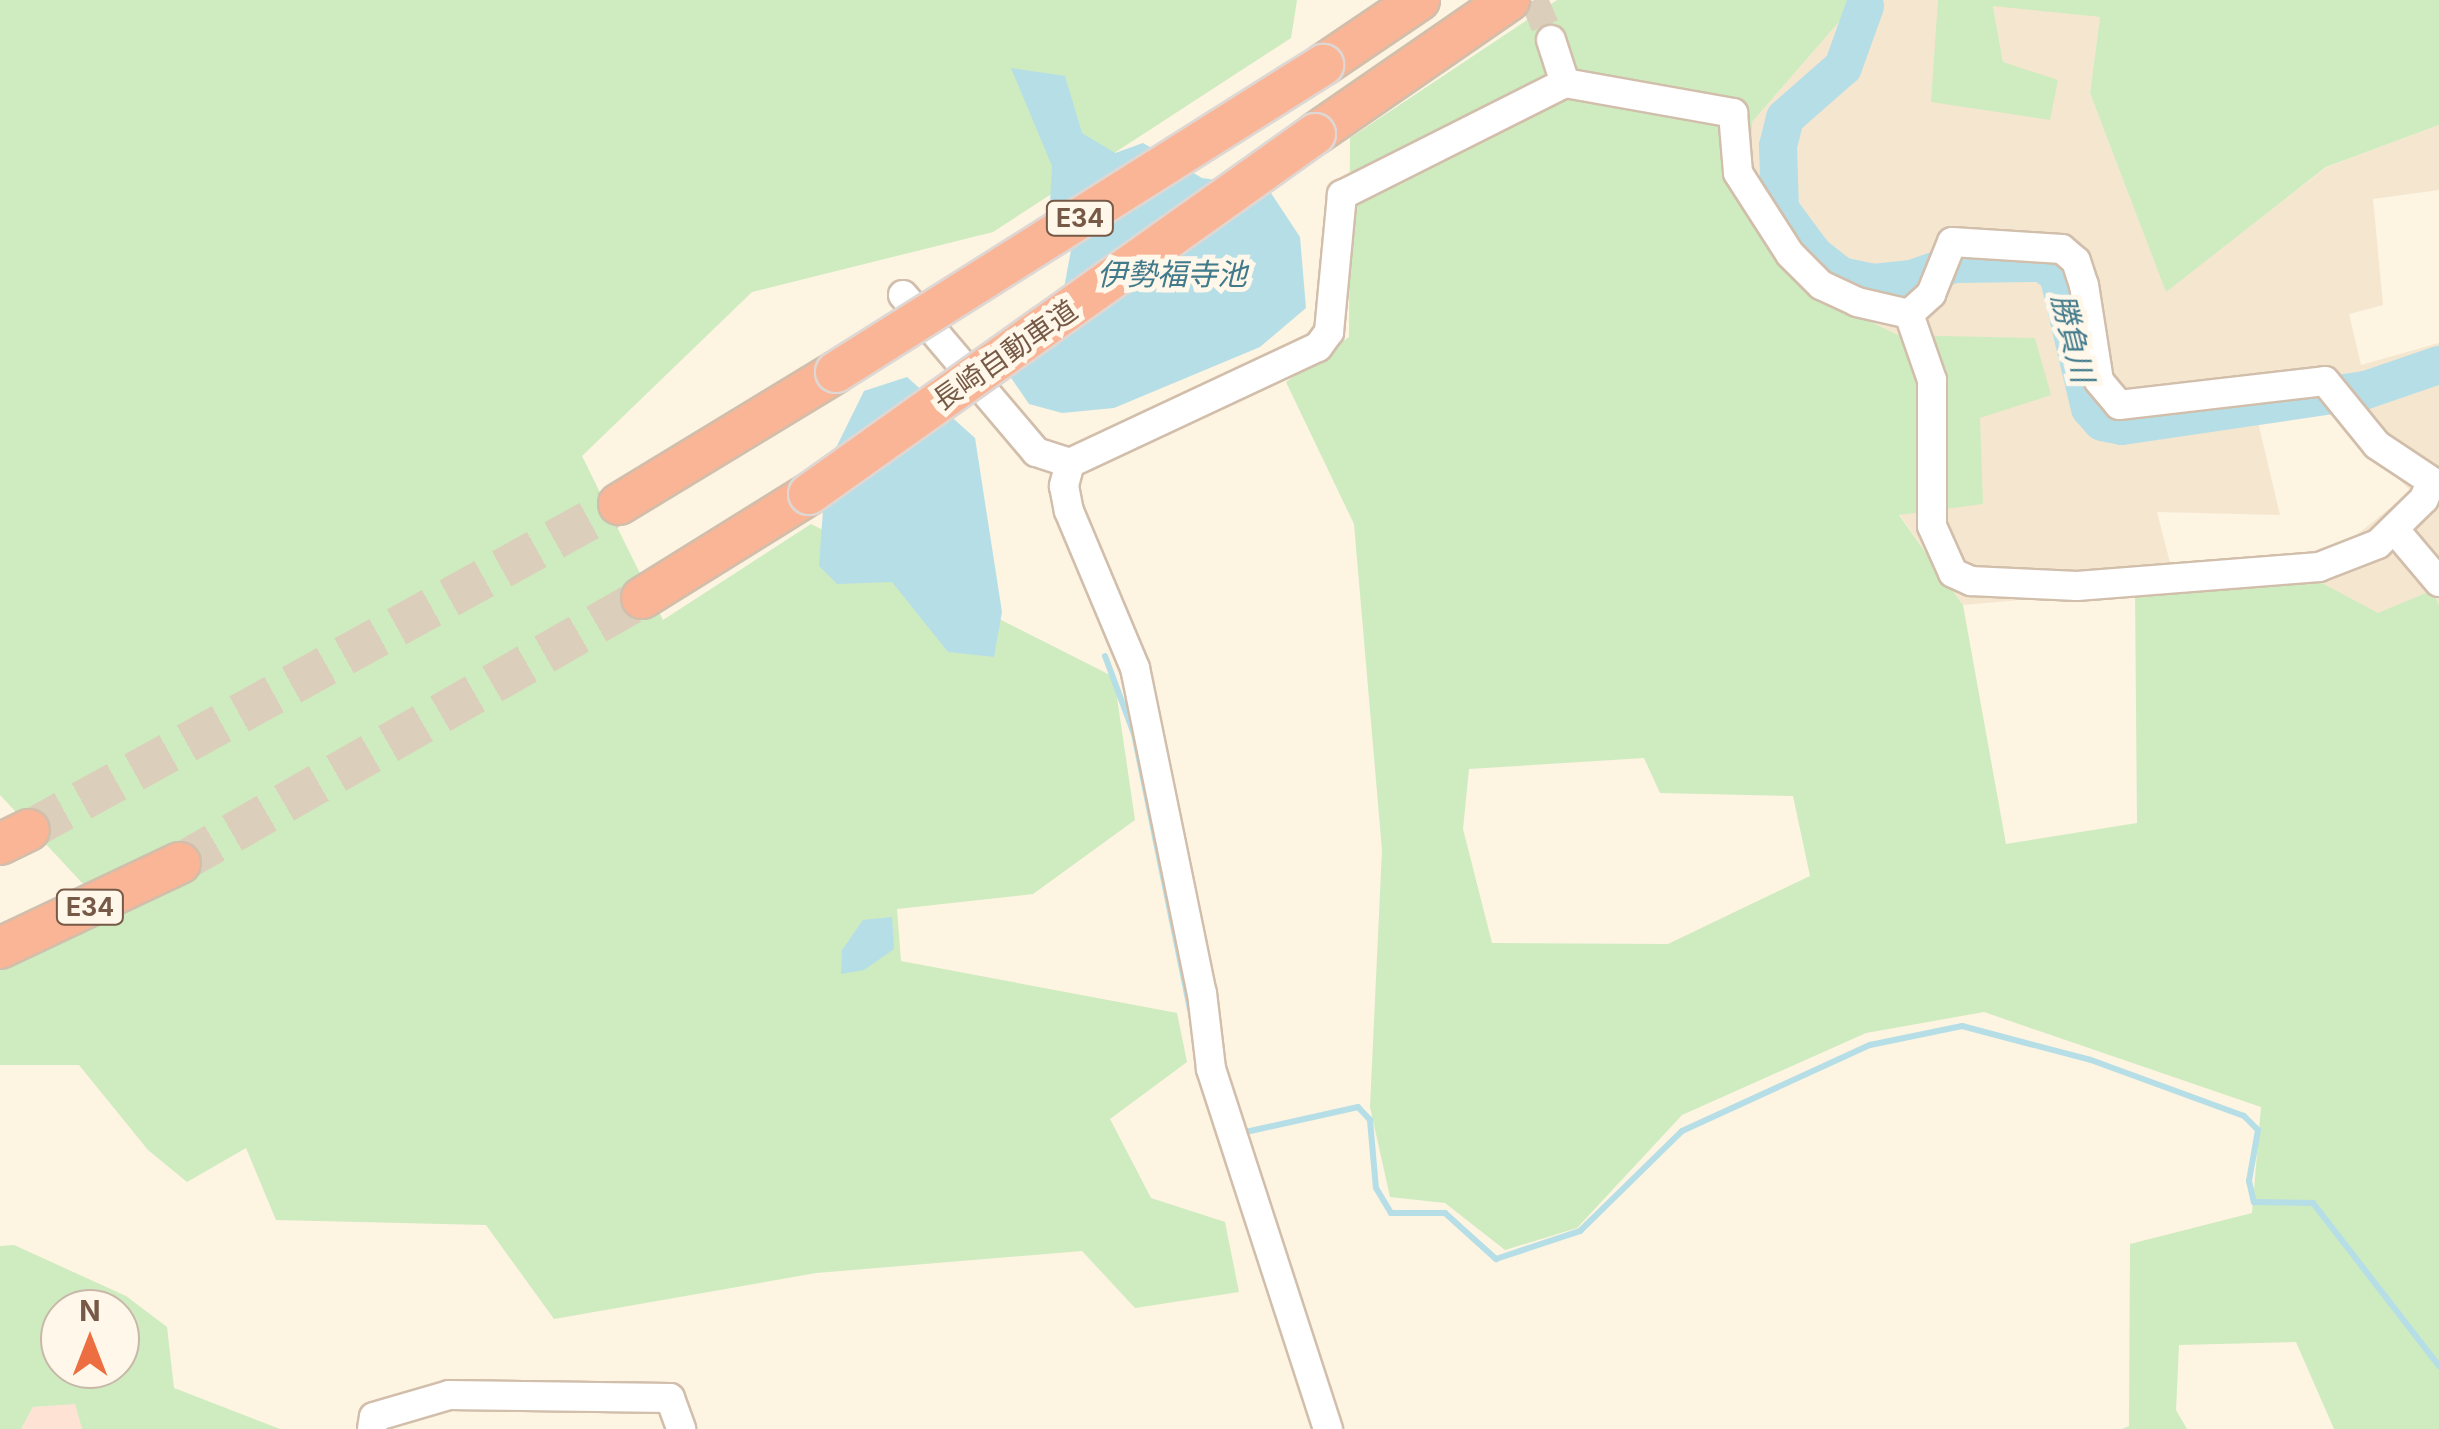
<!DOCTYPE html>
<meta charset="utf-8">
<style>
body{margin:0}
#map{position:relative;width:2439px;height:1429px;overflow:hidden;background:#fdf4e2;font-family:Inter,"Noto Sans JP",sans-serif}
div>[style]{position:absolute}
.residential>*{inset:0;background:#f5e6d0}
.commercial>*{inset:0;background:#fee3d5}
.green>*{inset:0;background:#cfebc0}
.water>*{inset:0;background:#b6dee7}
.stream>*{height:6px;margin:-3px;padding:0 3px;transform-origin:3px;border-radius:3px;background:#b6dee7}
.river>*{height:38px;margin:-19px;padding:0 19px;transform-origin:19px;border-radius:19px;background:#b6dee7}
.minor-tunnel>*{height:28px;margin-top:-14px;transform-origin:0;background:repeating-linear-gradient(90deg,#dbcebb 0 28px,transparent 0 42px)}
.highway-tunnel>*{height:40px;margin-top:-20px;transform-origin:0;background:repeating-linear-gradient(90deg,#dbcebb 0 40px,transparent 0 60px)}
.roads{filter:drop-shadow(2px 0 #d1beab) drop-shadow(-2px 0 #d1beab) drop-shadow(0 2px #d1beab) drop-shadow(0 -2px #d1beab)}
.minor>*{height:28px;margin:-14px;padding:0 14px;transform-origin:14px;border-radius:14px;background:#fff}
.highway>*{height:40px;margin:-20px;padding:0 20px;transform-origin:20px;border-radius:20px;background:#fab596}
.bridges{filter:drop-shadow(2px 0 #ded7d3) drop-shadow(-2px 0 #ded7d3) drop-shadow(0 2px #ded7d3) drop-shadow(0 -2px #ded7d3)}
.highway-bridge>*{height:40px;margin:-20px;padding:0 20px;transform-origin:20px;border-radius:20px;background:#fab596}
span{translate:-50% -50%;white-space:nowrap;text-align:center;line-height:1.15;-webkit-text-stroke:10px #fff7e9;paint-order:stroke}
.shield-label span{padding:2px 8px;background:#fff7e9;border:2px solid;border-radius:8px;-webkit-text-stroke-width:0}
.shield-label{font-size:25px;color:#765a47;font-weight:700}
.street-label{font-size:28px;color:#765a47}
.water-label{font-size:30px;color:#407a8b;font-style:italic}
.north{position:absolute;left:40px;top:1289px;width:100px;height:100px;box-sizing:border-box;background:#fff7e9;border:2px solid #c8b8a8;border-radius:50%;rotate:0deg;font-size:28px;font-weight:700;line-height:40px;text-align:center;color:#765a47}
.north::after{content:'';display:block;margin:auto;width:35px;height:45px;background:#ed6f41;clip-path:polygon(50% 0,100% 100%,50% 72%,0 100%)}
</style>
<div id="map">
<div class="residential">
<div style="clip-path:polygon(1858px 0,1941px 0,2003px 62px,1993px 5px,2100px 17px,2090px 93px,2166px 291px,2327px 167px,2439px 125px,2439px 190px,2373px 199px,2383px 305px,2349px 314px,2361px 365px,2439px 343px,2439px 606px,2433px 590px,2378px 614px,2307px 575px,2411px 491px,2325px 408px,2257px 418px,2280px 515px,2157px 512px,2176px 586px,1963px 605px,1899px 514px,1980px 418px,2035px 339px,1898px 335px,1809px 292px,1751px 219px,1752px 122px)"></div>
</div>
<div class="commercial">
<div style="clip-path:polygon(75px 1403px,82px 1429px,21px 1429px,33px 1407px)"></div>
</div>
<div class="green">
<div style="clip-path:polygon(0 0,1297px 0,1291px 38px,993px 232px,752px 292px,582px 456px,663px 620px,811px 524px,1114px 677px,1135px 820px,1033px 894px,897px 909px,901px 961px,1177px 1013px,1187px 1062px,1110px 1119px,1151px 1198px,1225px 1222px,1239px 1292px,1135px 1308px,1082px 1251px,816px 1273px,554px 1319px,486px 1225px,276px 1220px,246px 1148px,187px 1182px,148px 1150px,79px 1065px,0 1065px,0 967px,113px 916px,0 795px)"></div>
<div style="clip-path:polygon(evenodd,1557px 0,1858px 0,1752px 122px,1751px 219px,1809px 292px,1898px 335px,2035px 338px,2051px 395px,1980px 418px,1983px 504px,1899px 515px,1963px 605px,2006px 844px,2137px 823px,2135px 590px,2307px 575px,2378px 613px,2433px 590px,2439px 606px,2439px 1429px,2334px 1429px,2296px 1342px,2179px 1345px,2176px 1410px,2187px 1429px,2122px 1429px,2129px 1426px,2130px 1244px,2252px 1213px,2261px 1107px,1984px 1012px,1866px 1033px,1682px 1115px,1577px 1228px,1505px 1250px,1445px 1203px,1390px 1197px,1370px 1107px,1382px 850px,1354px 524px,1286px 382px,1349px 337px,1350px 138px,1557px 0,1644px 758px,1660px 793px,1793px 796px,1810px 876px,1668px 944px,1492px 943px,1463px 829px,1469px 769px,1644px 758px)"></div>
<div style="clip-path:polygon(1938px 0,2439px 0,2439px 125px,2326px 167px,2166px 292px,2090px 93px,2100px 17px,1993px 6px,2003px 62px,2058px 80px,2050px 120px,1931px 102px)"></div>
<div style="clip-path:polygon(evenodd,14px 1245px,126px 1296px,167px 1327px,174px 1388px,280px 1429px,82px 1429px,75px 1404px,33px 1407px,21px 1429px,0 1429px,0 1246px,14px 1245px,60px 1309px,120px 1309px,120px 1369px,60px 1369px,60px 1309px)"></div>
</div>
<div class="water">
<div style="clip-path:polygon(1011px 68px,1065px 76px,1082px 133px,1115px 153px,1143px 143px,1202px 178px,1267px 187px,1300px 237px,1306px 308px,1260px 347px,1114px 408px,1062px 413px,1029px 404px,1007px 372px,1062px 299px,1071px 250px,1050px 204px,1052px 166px)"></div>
<div style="clip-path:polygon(907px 377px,975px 438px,1002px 612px,994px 657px,948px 652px,892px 582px,837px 584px,819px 566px,826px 468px,864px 391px)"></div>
<div style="clip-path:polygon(892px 917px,894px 949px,864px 970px,841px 974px,842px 950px,863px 920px)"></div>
</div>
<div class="stream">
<div style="left:1865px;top:6px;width:9px;rotate:-41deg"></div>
<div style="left:1105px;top:656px;width:83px;rotate:69.6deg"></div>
<div style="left:1134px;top:734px;width:291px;rotate:78.5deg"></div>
<div style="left:1241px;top:1133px;width:120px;rotate:-12.5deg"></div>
<div style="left:1358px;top:1107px;width:18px;rotate:47deg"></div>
<div style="left:1370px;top:1120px;width:68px;rotate:85deg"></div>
<div style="left:1376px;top:1188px;width:29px;rotate:59deg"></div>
<div style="left:1391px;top:1213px;width:54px"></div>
<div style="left:1445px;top:1213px;width:69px;rotate:42deg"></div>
<div style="left:1496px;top:1259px;width:89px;rotate:-18.4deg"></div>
<div style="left:1580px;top:1231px;width:143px;rotate:-44.4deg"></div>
<div style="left:1682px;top:1131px;width:207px;rotate:-24.6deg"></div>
<div style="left:1870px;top:1045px;width:94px;rotate:-11.7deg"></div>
<div style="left:1962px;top:1026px;width:133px;rotate:14.8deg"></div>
<div style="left:2091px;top:1060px;width:163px;rotate:20.1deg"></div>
<div style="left:2244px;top:1116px;width:20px;rotate:45deg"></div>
<div style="left:2258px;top:1130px;width:52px;rotate:100deg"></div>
<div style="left:2249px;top:1181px;width:22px;rotate:77deg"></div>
<div style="left:2254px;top:1202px;width:59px;rotate:1deg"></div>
<div style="left:2313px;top:1203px;width:206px;rotate:52.3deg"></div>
</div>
<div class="river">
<div style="left:1865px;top:6px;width:65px;rotate:109.8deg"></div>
<div style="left:1843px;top:67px;width:77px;rotate:138.7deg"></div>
<div style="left:1785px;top:118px;width:29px;rotate:104deg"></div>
<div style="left:1778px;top:146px;width:63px;rotate:88.2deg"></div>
<div style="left:1780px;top:209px;width:57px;rotate:53.5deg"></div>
<div style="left:1814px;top:255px;width:34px;rotate:38deg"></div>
<div style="left:1841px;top:276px;width:33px;rotate:12deg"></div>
<div style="left:1873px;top:283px;width:39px;rotate:-6deg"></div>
<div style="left:1912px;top:279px;width:45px;rotate:-19.7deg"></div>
<div style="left:1954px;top:264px;width:88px;rotate:-0.7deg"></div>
<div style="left:2042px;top:263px;width:19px;rotate:35deg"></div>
<div style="left:2058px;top:274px;width:138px;rotate:76.6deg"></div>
<div style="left:2090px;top:408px;width:18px;rotate:49deg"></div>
<div style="left:2102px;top:422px;width:20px;rotate:11deg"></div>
<div style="left:2122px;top:426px;width:247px;rotate:-8.4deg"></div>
<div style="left:2366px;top:390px;width:77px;rotate:-18.9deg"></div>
</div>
<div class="minor-tunnel">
<div style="left:1534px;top:0;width:43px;rotate:67deg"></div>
</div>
<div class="highway-tunnel">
<div style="left:29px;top:830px;width:674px;rotate:-28.92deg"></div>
<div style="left:180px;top:863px;width:533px;rotate:-29.84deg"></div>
</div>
<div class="roads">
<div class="minor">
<div style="left:1551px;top:40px;width:45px;rotate:72deg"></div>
<div style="left:903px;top:295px;width:206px;rotate:49.7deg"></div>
<div style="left:1036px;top:452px;width:36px;rotate:18deg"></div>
<div style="left:1070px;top:463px;width:274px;rotate:-25.1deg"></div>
<div style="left:1318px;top:347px;width:19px;rotate:-54deg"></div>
<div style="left:1329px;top:332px;width:138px;rotate:-84.6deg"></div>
<div style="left:1342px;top:195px;width:250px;rotate:-26.7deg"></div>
<div style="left:1565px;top:83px;width:171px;rotate:10.1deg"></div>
<div style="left:1733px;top:113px;width:60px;rotate:85.2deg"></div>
<div style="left:1738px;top:173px;width:96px;rotate:57.3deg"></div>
<div style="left:1790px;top:254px;width:44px;rotate:45deg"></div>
<div style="left:1821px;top:285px;width:40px;rotate:25deg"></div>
<div style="left:1857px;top:302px;width:53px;rotate:13deg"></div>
<div style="left:1909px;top:314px;width:70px;rotate:70.8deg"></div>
<div style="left:1932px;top:380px;width:146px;rotate:90deg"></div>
<div style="left:1932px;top:526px;width:51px;rotate:65.9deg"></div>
<div style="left:1953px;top:573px;width:20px;rotate:24deg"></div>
<div style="left:1971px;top:581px;width:106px;rotate:2.7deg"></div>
<div style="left:2077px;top:586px;width:243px;rotate:-4.5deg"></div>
<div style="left:2319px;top:567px;width:63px;rotate:-21.3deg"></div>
<div style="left:2378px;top:544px;width:64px;rotate:-44.4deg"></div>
<div style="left:2424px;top:499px;width:16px;rotate:-68deg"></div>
<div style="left:1909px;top:314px;width:30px;rotate:-42deg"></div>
<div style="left:1931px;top:294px;width:56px;rotate:-68deg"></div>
<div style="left:1952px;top:242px;width:110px;rotate:3.6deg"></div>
<div style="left:2062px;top:249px;width:18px;rotate:41deg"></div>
<div style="left:2076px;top:261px;width:25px;rotate:72deg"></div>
<div style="left:2084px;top:285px;width:97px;rotate:81.1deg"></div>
<div style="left:2099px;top:381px;width:31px;rotate:50deg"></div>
<div style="left:2119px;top:405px;width:207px;rotate:-6.6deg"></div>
<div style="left:2325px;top:381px;width:82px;rotate:50.9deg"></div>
<div style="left:2377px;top:445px;width:74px;rotate:33.5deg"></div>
<div style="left:1070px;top:463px;width:24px;rotate:105deg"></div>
<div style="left:1064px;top:486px;width:25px;rotate:79deg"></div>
<div style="left:1069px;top:511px;width:170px;rotate:67.2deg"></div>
<div style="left:1135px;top:668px;width:332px;rotate:78.4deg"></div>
<div style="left:1202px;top:993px;width:77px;rotate:83.2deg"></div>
<div style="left:1211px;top:1069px;width:379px;rotate:72deg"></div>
<div style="left:2395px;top:530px;width:68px;rotate:49.8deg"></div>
<div style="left:372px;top:1429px;width:12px;rotate:-81deg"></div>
<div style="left:374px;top:1417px;width:78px;rotate:-16.3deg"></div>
<div style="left:449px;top:1395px;width:221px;rotate:0.8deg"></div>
<div style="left:670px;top:1398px;width:33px;rotate:70deg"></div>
</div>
<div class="highway">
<div style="left:1323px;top:65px;width:116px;rotate:-34.1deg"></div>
<div style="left:1315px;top:134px;width:236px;rotate:-34.6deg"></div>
<div style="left:619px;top:504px;width:254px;rotate:-31.3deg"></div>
<div style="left:642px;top:598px;width:197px;rotate:-31.9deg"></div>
<div style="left:0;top:844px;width:32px;rotate:-26deg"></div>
<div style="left:0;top:948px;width:199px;rotate:-25.3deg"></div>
</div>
</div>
<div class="bridges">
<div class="highway-bridge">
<div style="left:836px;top:372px;width:576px;rotate:-32.23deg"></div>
<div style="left:809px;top:494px;width:621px;rotate:-35.43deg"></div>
</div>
</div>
<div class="shield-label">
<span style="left:1080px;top:218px">E34</span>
<span style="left:90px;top:907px">E34</span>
</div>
<div class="street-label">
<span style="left:1005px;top:355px;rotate:-35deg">長崎自動車道</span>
</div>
<div class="water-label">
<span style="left:1172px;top:274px">伊勢福寺池</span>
<span style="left:2073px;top:338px;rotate:76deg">勝負川</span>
</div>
<div class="north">N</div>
</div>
